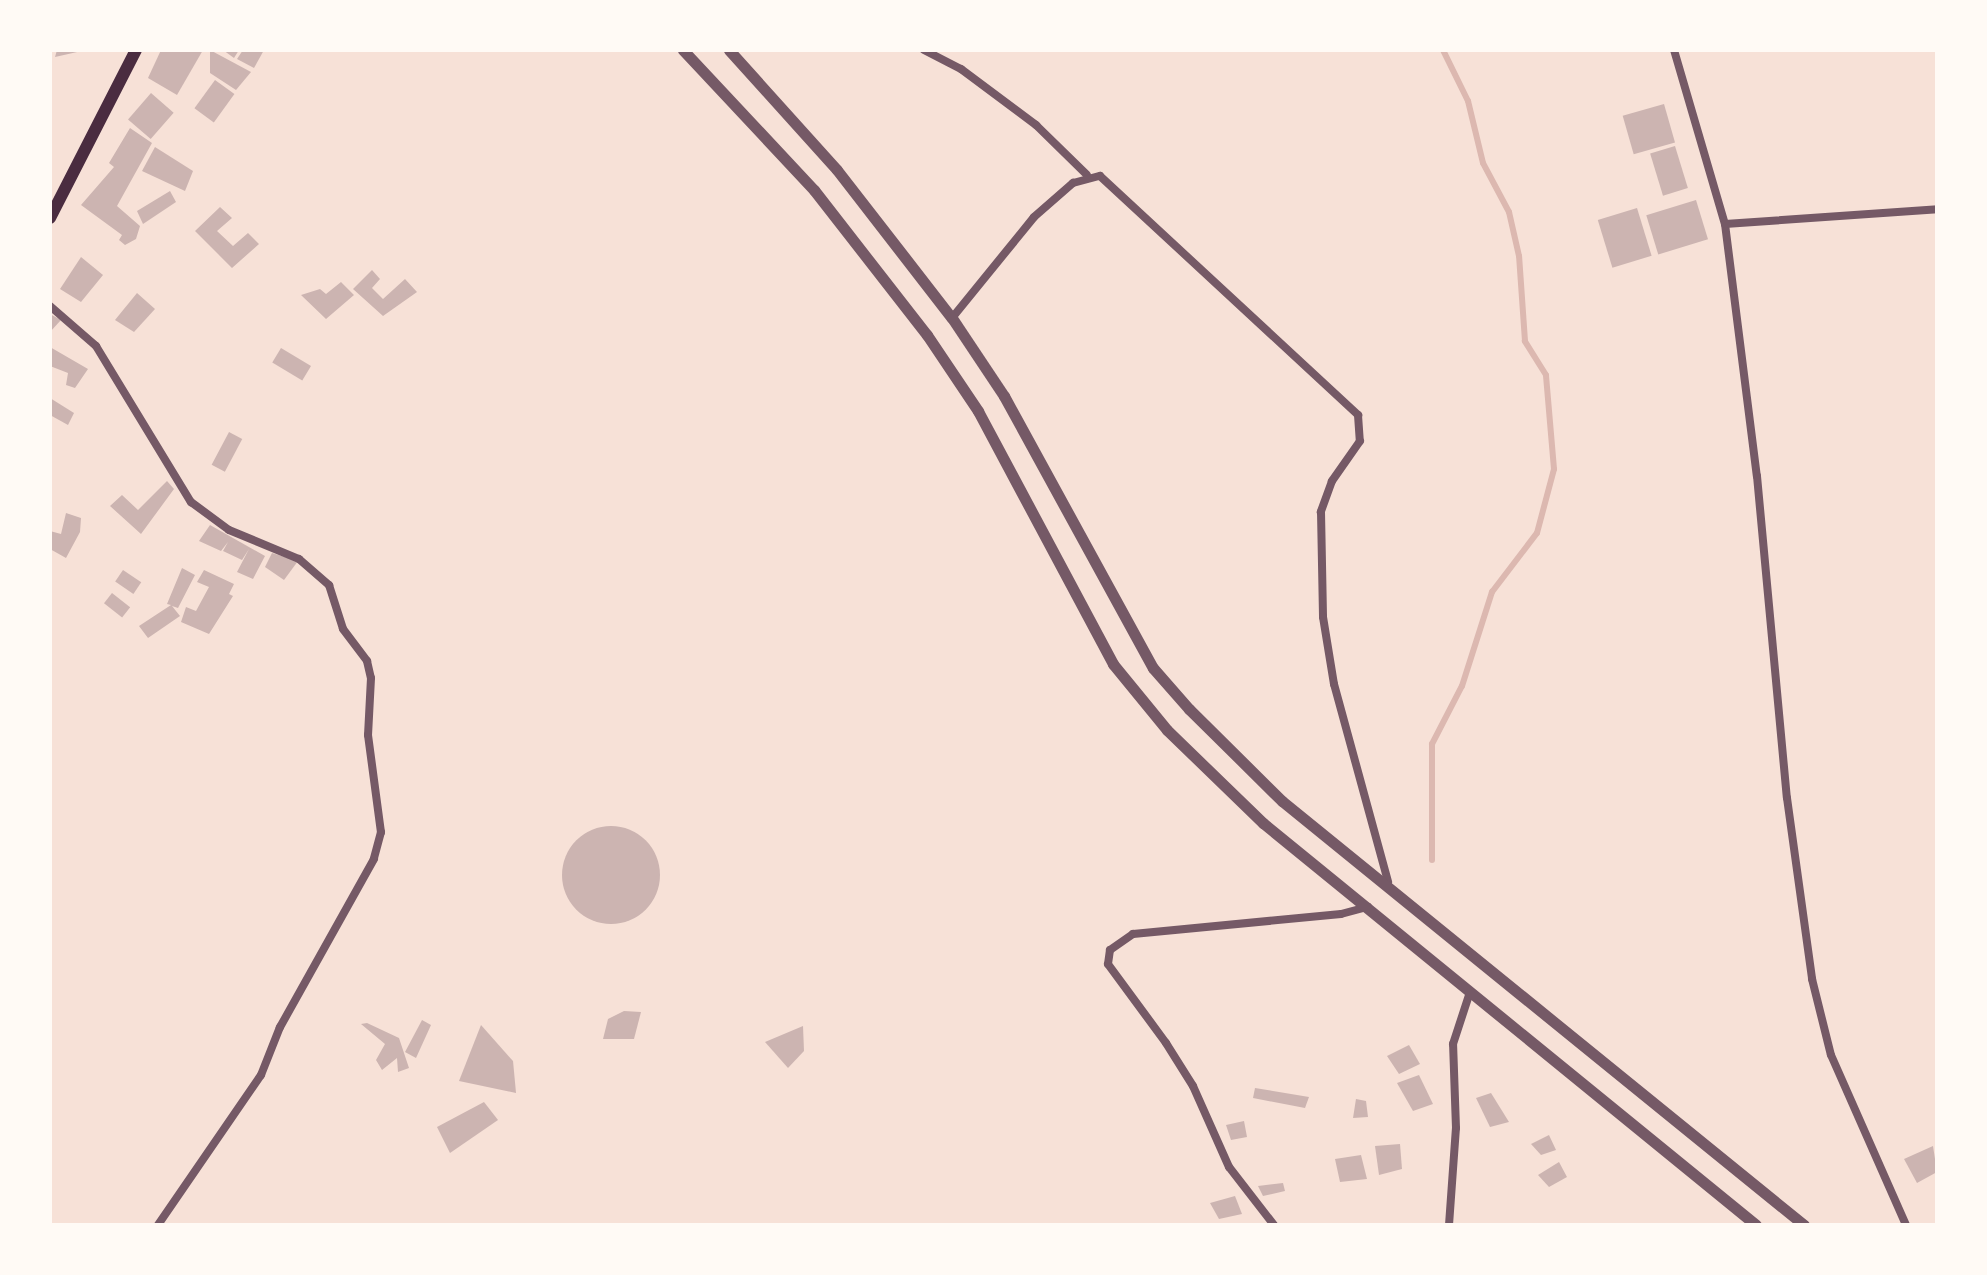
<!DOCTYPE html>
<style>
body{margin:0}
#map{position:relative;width:1987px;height:1275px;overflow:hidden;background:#f7e1d7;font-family:Signika,sans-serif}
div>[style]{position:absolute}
.stream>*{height:6px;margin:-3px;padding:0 3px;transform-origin:3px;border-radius:3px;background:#dcb8b0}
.building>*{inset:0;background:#ccb4b1;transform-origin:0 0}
.round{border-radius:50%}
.minor>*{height:8px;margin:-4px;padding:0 4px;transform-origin:4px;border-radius:4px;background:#755966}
.tertiary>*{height:11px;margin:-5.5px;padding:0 5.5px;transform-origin:5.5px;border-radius:5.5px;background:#755966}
.secondary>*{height:12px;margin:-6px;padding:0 6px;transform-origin:6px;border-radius:6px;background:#4a2c40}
span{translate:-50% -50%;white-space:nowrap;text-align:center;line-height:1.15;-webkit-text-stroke:6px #fffaf5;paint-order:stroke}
.frame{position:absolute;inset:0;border:52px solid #fffaf5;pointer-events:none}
</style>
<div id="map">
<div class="stream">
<div style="left:1432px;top:860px;width:116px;rotate:-90deg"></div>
<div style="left:1432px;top:744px;width:65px;rotate:-62.7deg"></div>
<div style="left:1462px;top:686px;width:99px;rotate:-72.3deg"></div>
<div style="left:1492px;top:592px;width:74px;rotate:-52.7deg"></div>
<div style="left:1537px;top:533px;width:66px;rotate:-75.1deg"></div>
<div style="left:1554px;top:469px;width:94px;rotate:-94.9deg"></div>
<div style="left:1546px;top:375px;width:40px;rotate:-122deg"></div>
<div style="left:1525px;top:341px;width:85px;rotate:-94deg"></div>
<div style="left:1519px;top:256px;width:45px;rotate:-102.8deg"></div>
<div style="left:1509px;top:212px;width:55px;rotate:-118deg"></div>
<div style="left:1483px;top:163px;width:64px;rotate:-103.6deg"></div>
<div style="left:1468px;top:101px;width:57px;rotate:-116.1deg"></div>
</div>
<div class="building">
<div style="clip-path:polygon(57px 50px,86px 50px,55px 57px)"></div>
<div style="clip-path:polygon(161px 50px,203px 50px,177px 95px,148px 78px)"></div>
<div style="clip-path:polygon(210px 50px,251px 72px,236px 90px,210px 73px)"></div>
<div style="clip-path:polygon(223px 50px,239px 50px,234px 58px)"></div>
<div style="clip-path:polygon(243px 50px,264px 50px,254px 68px,237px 59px)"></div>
<div style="left:215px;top:80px;width:24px;height:35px;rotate:36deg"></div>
<div style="left:151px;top:93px;width:30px;height:35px;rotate:41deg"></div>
<div style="left:1664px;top:104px;width:40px;height:43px;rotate:74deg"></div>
<div style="clip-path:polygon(130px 128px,152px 143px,117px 206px,140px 226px,136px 239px,125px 245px,119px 240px,122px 235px,81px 205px,114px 167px,109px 163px)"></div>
<div style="left:1675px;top:146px;width:44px;height:26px;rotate:73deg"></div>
<div style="clip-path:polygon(155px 147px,193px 171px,185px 191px,142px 171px)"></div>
<div style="clip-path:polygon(170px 191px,176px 202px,143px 224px,137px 211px)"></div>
<div style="left:1696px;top:200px;width:41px;height:52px;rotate:73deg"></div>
<div style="clip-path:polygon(220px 207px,232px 218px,217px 231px,233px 246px,248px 233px,259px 244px,232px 268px,195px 231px)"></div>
<div style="left:1637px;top:208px;width:50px;height:41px;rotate:73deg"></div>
<div style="clip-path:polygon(81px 257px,103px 275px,81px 302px,60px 289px)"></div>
<div style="clip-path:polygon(372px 270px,380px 279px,372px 288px,383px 299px,405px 279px,417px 292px,383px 316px,353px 289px)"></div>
<div style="clip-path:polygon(341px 282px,354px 295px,326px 319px,301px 295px,320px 289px,326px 294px)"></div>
<div style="clip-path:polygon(137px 293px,155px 309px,134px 332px,115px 320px)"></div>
<div style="clip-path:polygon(50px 314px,61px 320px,50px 332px)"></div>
<div style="clip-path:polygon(50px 347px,88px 369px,75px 388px,66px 385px,68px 373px,50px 366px)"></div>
<div style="left:281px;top:348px;width:35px;height:17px;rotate:31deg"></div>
<div style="clip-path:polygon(50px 398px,74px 413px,68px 425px,50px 415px)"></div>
<div style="left:229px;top:432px;width:15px;height:37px;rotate:28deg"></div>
<div style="clip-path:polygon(167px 481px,174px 489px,141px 534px,110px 506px,122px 495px,138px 510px)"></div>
<div style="clip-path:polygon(66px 513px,81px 518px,80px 532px,66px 558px,50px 549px,50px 531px,61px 534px)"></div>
<div style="clip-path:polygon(210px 525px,265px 556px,253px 579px,237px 572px,249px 549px,242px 560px,223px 551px,228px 542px,221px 551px,199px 541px)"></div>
<div style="clip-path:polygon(272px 553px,298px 561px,284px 580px,265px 567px)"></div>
<div style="clip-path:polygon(182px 568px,195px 575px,178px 608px,172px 606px,180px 616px,148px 638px,139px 626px,171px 605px,167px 604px)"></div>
<div style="left:123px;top:570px;width:22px;height:14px;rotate:34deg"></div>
<div style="clip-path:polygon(204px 570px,234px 584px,229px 594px,233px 596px,209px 634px,181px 622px,186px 607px,196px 611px,209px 587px,197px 582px)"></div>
<div style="left:112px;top:593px;width:23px;height:13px;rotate:38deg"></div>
<div class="round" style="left:562px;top:826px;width:98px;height:98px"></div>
<div style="clip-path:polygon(624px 1011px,641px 1012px,634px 1039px,603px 1039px,608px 1019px)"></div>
<div style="clip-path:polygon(422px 1020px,431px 1025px,416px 1058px,405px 1052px)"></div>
<div style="clip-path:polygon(367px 1023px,399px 1038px,409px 1068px,398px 1072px,397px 1058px,382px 1070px,376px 1060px,385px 1044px,361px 1024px)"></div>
<div style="clip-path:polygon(481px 1025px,513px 1061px,516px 1093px,459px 1081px)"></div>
<div style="clip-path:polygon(803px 1026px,804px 1051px,788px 1068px,765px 1042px)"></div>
<div style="clip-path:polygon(1409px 1045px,1420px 1064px,1399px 1074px,1387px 1056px)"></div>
<div style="clip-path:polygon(1419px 1075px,1433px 1104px,1413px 1111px,1397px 1083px)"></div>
<div style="clip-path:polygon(1255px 1088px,1309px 1097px,1305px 1108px,1253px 1098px)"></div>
<div style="clip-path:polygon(1491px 1093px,1509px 1122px,1490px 1127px,1476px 1098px)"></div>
<div style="clip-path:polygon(1356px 1099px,1366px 1101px,1368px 1117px,1353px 1118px)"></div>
<div style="clip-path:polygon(484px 1102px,498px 1120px,450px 1153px,437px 1127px)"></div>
<div style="clip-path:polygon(1244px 1121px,1247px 1137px,1231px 1140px,1226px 1125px)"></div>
<div style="clip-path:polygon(1549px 1135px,1556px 1150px,1541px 1155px,1531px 1144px)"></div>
<div style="clip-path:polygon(1400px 1144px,1402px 1169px,1379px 1175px,1375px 1146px)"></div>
<div style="clip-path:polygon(1933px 1146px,1937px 1172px,1917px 1183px,1904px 1159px)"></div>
<div style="clip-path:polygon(1361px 1155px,1367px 1179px,1340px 1182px,1335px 1159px)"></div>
<div style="clip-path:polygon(1559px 1162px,1567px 1177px,1549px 1187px,1538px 1175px)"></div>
<div style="clip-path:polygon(1283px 1183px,1285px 1191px,1263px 1196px,1258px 1186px)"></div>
<div style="clip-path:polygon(1235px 1196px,1242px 1214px,1219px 1219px,1210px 1203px)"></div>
</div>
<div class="minor">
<div style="left:924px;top:50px;width:42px;rotate:27.2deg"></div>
<div style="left:961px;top:69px;width:94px;rotate:36.7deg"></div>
<div style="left:1036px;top:125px;width:71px;rotate:44.4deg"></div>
<div style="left:1674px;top:50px;width:181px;rotate:73.7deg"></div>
<div style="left:1725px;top:224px;width:254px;rotate:82.8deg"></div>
<div style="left:1757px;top:476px;width:323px;rotate:84.7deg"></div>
<div style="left:1787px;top:798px;width:183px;rotate:82.1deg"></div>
<div style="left:1812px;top:979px;width:78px;rotate:76deg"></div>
<div style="left:1831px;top:1055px;width:186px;rotate:66.2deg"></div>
<div style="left:1725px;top:224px;width:213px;rotate:-4deg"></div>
<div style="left:50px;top:306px;width:61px;rotate:41deg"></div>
<div style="left:96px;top:346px;width:183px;rotate:58.7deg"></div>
<div style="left:191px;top:502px;width:47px;rotate:36.4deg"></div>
<div style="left:229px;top:530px;width:76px;rotate:22.5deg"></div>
<div style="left:299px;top:559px;width:40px;rotate:41deg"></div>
<div style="left:329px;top:585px;width:46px;rotate:72.3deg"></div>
<div style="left:343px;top:629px;width:40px;rotate:53deg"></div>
<div style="left:367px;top:661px;width:17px;rotate:77deg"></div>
<div style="left:371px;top:678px;width:57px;rotate:93deg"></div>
<div style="left:368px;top:735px;width:98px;rotate:82.4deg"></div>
<div style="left:381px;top:832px;width:28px;rotate:105deg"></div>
<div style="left:374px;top:859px;width:193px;rotate:119.2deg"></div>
<div style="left:280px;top:1027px;width:52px;rotate:111.6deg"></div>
<div style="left:261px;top:1075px;width:182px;rotate:124.5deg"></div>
<div style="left:952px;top:318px;width:130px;rotate:-50.9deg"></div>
<div style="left:1034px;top:217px;width:52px;rotate:-41.1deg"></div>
<div style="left:1073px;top:183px;width:28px;rotate:-15deg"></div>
<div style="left:1100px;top:176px;width:352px;rotate:42.8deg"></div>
<div style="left:1358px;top:415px;width:26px;rotate:86deg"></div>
<div style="left:1360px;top:441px;width:49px;rotate:125deg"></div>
<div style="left:1332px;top:481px;width:33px;rotate:110deg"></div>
<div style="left:1321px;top:512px;width:105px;rotate:88.9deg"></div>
<div style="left:1323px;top:617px;width:68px;rotate:80.7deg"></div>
<div style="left:1334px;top:684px;width:205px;rotate:74.7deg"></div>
<div style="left:1274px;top:1225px;width:73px;rotate:-127.8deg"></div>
<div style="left:1229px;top:1167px;width:89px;rotate:-114deg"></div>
<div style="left:1193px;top:1086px;width:51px;rotate:-122.1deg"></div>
<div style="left:1166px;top:1043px;width:98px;rotate:-126.3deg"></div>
<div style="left:1108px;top:964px;width:14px;rotate:-82deg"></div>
<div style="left:1110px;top:950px;width:28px;rotate:-35deg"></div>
<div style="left:1133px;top:934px;width:209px;rotate:-5.5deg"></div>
<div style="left:1341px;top:914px;width:28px;rotate:-15deg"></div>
<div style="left:1449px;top:1225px;width:97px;rotate:-85.9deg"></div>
<div style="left:1456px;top:1128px;width:84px;rotate:-92deg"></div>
<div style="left:1453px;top:1044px;width:55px;rotate:-71.9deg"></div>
</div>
<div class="tertiary">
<div style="left:683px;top:50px;width:192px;rotate:46.9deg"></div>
<div style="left:814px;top:190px;width:184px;rotate:52.1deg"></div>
<div style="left:927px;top:335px;width:92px;rotate:56.1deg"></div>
<div style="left:978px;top:411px;width:287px;rotate:61.9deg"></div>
<div style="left:1113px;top:664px;width:85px;rotate:50.7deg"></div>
<div style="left:1167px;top:730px;width:134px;rotate:44.1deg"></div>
<div style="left:1263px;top:823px;width:636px;rotate:39.19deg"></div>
<div style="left:729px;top:50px;width:161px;rotate:48deg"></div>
<div style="left:837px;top:170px;width:187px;rotate:52.2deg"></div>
<div style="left:952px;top:318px;width:94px;rotate:56.3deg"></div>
<div style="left:1004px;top:396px;width:310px;rotate:61.3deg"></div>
<div style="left:1153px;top:668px;width:55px;rotate:48.7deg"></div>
<div style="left:1189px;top:709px;width:131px;rotate:44.7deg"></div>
<div style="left:1282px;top:801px;width:673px;rotate:39.09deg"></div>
</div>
<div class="secondary">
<div style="left:50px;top:218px;width:189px;rotate:-62.9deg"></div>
</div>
<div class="frame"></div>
</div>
